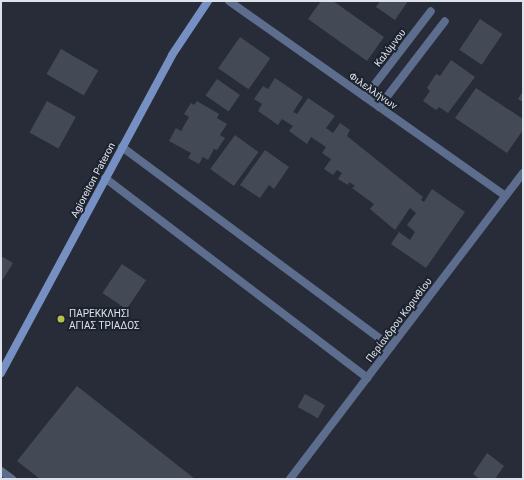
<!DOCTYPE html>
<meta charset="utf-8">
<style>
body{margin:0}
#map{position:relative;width:524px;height:480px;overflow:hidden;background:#272c38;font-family:Roboto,sans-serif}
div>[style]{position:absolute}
.building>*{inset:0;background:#434a56;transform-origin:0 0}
.lane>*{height:8px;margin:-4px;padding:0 4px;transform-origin:4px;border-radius:4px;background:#5d6d8d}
.street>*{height:8px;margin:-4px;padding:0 4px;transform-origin:4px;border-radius:4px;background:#5d6d8d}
.secondary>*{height:8px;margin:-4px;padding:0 4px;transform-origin:4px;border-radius:4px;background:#7790c4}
.dots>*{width:11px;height:11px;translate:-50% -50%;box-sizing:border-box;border:2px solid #1d232e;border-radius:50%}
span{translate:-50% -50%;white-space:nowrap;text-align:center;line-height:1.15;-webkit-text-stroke:4px #1d232e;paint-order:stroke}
.street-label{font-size:10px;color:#dee2ea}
.poi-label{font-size:10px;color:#dee2ea}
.left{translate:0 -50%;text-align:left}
.frame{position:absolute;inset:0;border:2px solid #dee2ea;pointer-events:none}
</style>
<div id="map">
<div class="building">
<div style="clip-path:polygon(321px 1px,333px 1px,384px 37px,367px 61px,308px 19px)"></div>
<div style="clip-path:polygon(380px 1px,408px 1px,395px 20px,376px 7px)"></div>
<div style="left:480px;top:19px;width:27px;height:37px;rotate:34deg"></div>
<div style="left:240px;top:37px;width:37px;height:38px;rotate:35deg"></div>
<div style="left:61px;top:49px;width:43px;height:29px;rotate:30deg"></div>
<div style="clip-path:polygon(451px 60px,475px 77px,448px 113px,439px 107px,436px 110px,423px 101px,430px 91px,427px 88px,436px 74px,440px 76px)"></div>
<div style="clip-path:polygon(275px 78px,303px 97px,293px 112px,297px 114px,308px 98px,335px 116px,326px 128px,333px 133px,340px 123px,350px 130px,347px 136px,423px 197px,421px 200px,424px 202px,432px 189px,465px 212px,426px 268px,391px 244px,399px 232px,410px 240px,415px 232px,407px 225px,416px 213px,410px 208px,395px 230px,370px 209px,374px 204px,352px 188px,355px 186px,349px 182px,348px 185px,338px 179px,342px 173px,337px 170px,333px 175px,324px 169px,331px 159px,322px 153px,326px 147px,311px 137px,307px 144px,289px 131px,293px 126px,282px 119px,278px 125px,258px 111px,262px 104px,254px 99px,263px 86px,268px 89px)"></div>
<div style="left:217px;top:79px;width:28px;height:20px;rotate:35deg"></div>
<div style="clip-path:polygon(476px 88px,523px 119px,523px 130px,507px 153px,455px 118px)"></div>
<div style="clip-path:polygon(523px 91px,523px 102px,518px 99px)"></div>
<div style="left:47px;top:101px;width:33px;height:36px;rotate:29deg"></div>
<div style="clip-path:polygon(197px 101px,219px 114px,217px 118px,227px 124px,220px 135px,225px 138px,217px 150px,214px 149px,208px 160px,203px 157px,199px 164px,188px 158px,191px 153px,169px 141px,176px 128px,181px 131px,189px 117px,184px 114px,191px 103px,194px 105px)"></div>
<div style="left:235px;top:135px;width:29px;height:42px;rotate:36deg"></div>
<div style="clip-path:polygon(265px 150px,289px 167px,274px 189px,269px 185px,260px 198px,240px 185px)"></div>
<div style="clip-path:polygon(1px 256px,13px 263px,1px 282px)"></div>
<div style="left:122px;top:264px;width:29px;height:35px;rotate:34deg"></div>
<div style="clip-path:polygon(77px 386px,195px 479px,40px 479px,17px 461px)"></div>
<div style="left:305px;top:394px;width:23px;height:15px;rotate:29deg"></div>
<div style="clip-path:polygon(487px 453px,504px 466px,495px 479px,480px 479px,473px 474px)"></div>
</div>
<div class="lane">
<div style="left:1px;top:471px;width:14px;rotate:36deg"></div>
</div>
<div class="street">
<div style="left:229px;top:1px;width:338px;rotate:35.2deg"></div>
<div style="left:365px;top:97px;width:108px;rotate:-52.5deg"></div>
<div style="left:379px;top:107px;width:108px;rotate:-52.5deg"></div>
<div style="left:122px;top:147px;width:335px;rotate:36.6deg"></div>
<div style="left:105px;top:178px;width:330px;rotate:37.3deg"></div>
<div style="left:290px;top:479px;width:385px;rotate:-52.7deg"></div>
</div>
<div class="secondary">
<div style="left:1px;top:373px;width:361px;rotate:-61.7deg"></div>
<div style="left:172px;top:55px;width:65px;rotate:-56.3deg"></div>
</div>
<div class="dots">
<div style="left:61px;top:319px;background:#b6c148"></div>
</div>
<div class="street-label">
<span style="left:390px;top:48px;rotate:-52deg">Καλύμνου</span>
<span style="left:373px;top:91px;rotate:35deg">Φιλελλήνων</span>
<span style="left:93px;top:180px;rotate:-62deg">Agioreiton Pateron</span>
<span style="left:399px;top:320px;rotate:-53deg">Περίανδρου Κορινθίου</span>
</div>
<div class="poi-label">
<span class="left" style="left:69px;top:319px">ΠΑΡΕΚΚΛΗΣΙ<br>ΑΓΙΑΣ ΤΡΙΑΔΟΣ</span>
</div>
<div class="frame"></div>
</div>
